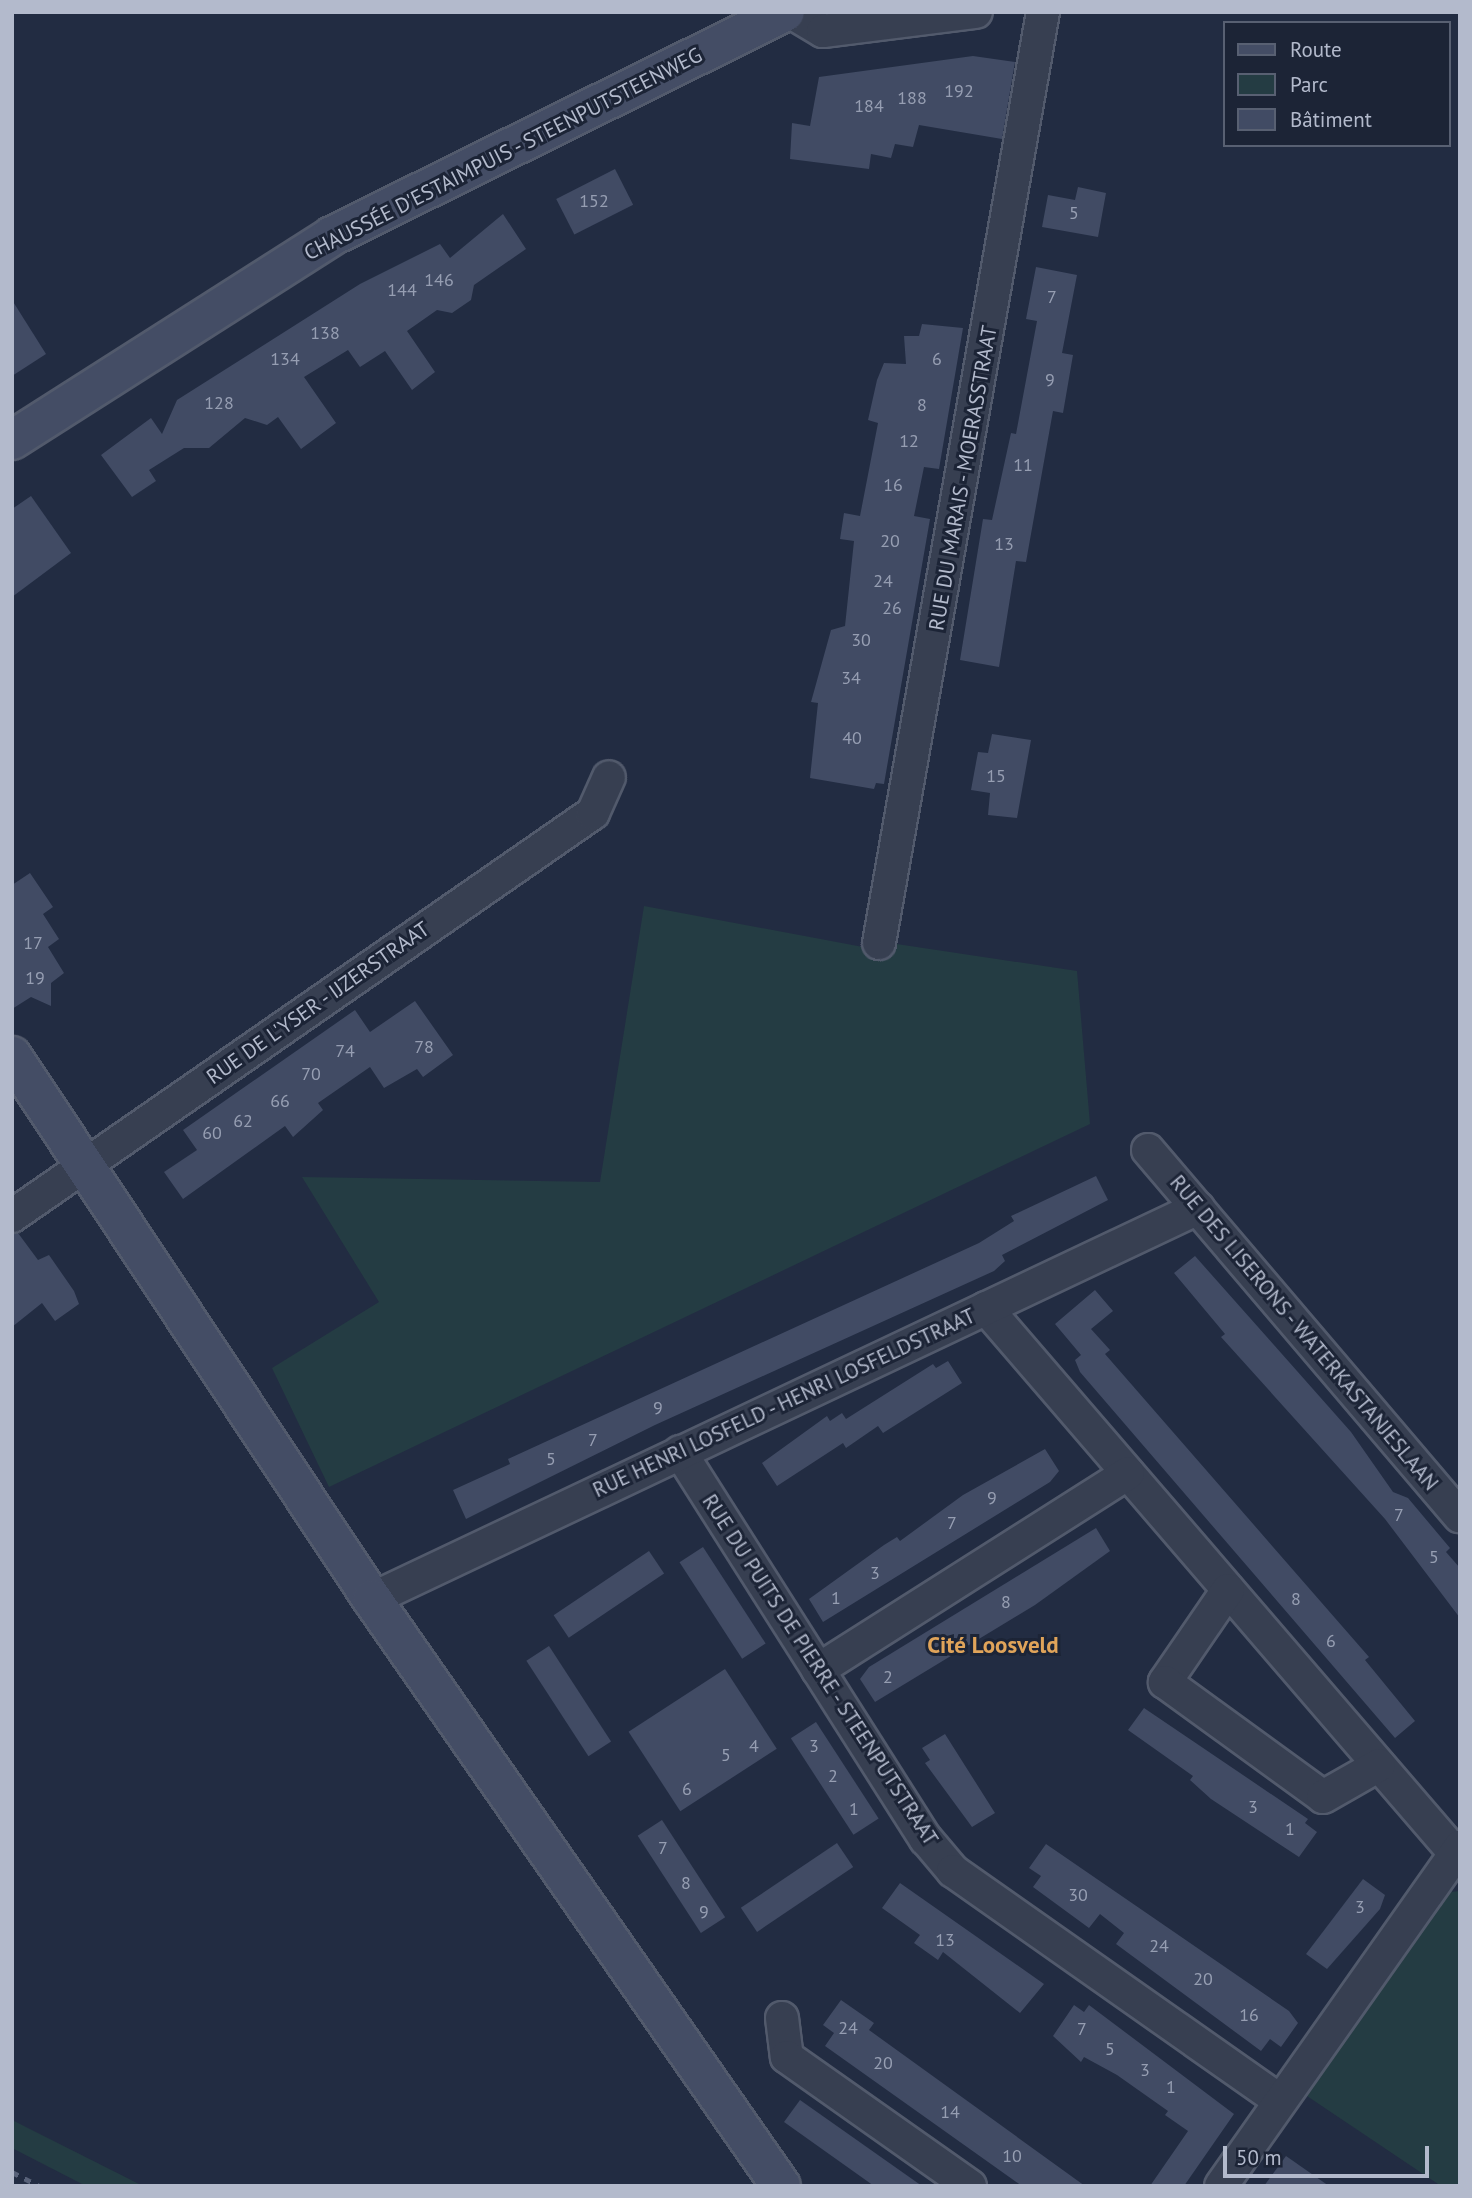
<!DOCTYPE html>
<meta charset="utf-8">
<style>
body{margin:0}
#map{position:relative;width:1472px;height:2198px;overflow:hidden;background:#222c42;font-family:"PT Sans",sans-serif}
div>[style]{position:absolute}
.green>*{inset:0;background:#243c43}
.building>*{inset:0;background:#414b64;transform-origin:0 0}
.roads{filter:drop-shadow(2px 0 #525a6c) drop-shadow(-2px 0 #525a6c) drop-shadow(0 2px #525a6c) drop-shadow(0 -2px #525a6c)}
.street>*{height:32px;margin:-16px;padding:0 16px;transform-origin:16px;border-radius:16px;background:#373f51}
.secondary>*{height:38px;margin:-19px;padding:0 19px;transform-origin:19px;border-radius:19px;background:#444d65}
.rail>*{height:5px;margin-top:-2.5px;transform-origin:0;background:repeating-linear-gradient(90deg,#586279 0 7px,transparent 0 14px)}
span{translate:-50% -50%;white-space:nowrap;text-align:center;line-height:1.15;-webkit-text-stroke:6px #1c2436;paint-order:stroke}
.number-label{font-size:18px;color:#969eb2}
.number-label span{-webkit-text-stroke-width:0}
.street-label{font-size:21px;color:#b3bacc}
.neighbourhood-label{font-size:23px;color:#e0a45a;font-weight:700}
.frame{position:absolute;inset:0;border:14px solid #b3bacc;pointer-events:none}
.legend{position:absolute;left:1223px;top:21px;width:228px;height:126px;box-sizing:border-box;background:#1c2436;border:2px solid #586072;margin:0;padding:9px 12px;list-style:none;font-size:21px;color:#b3bacc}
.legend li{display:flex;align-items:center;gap:14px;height:35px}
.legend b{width:35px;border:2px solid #586072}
.scale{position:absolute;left:1223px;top:2146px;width:206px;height:32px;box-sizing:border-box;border:4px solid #b3bacc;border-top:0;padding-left:9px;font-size:21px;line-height:24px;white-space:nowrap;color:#b3bacc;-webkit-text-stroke:5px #1c2436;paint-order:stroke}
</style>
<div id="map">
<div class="green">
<div style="clip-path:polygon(644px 906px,863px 947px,890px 943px,1077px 971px,1090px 1124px,329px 1487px,272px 1368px,379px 1302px,302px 1177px,600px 1182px)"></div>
<div style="clip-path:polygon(1460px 1891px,1460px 2186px,1441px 2186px,1304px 2094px,1450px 1892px)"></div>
<div style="clip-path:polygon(12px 2120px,143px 2186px,86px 2186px,12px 2148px)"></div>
</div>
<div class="building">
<div style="clip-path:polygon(973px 56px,1015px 62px,1002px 139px,919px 125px,913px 147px,895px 144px,891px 158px,871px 154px,869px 169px,790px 159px,792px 123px,810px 126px,819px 77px)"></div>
<div style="left:615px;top:169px;width:40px;height:66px;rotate:63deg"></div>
<div style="clip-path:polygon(1078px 187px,1106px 193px,1098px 237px,1042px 227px,1048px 195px,1075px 200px)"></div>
<div style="clip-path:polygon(503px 214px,526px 249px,474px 285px,471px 300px,452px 313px,437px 310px,407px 331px,435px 372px,412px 390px,385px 351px,360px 367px,348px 350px,304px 377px,336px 423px,301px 449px,278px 417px,267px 425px,245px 418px,209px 448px,184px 448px,149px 470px,156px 481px,132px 497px,101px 455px,151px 418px,162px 434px,177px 400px,360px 284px,440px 244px,450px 258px)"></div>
<div style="clip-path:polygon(1036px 267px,1077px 275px,1062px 353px,1073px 355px,1063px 413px,1053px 411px,1026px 562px,1016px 561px,999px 667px,960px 660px,983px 519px,992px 520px,1011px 433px,1016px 434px,1037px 321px,1026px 319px)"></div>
<div style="clip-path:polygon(12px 300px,46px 354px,12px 376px)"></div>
<div style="clip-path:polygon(922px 324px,963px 328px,939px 469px,924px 467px,914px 516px,930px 519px,884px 784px,876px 783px,874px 789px,810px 778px,818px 703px,811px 702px,831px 630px,845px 626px,854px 541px,840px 539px,844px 513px,860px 516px,878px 423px,868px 420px,877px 380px,884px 363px,906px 364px,904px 336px,919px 336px)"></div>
<div style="clip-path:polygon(31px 496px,71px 553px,12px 597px,12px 509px)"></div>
<div style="clip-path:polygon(992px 734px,1031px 740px,1017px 818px,988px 815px,990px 793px,971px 790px,978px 752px,988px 753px)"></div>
<div style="clip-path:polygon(30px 873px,53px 907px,43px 914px,59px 939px,48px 947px,64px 973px,51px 983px,51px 1006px,31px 997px,12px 1009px,12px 885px)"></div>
<div style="clip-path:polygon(415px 1001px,453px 1055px,423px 1077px,417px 1069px,384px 1088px,370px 1067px,318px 1103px,323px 1110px,293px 1137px,285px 1126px,183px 1199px,164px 1172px,197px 1150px,183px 1130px,355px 1010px,370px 1032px)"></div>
<div style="clip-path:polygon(1096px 1176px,1108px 1200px,1002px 1255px,1005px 1261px,994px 1271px,655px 1425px,466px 1519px,453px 1490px,510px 1464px,508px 1459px,979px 1243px,1014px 1221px,1011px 1216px)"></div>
<div style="clip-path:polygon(18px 1233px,38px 1260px,49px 1255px,74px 1291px,79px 1304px,55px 1321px,42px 1303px,12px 1327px,12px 1234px)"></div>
<div style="clip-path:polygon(1195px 1256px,1351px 1432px,1393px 1492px,1408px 1498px,1450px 1548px,1446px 1552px,1460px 1568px,1460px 1618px,1385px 1519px,1221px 1337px,1225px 1334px,1174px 1273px)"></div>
<div style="clip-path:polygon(1095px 1290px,1113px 1311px,1091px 1329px,1110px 1350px,1105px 1354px,1369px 1657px,1365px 1660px,1415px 1721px,1395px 1738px,1080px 1372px,1075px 1360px,1081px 1355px,1055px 1324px)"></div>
<div style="clip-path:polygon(948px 1361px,962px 1383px,883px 1433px,878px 1426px,846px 1448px,843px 1443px,777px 1486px,762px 1463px,827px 1416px,830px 1421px,842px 1413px,846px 1419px,933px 1364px,936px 1368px)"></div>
<div style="clip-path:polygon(1045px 1449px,1059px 1471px,1050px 1482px,823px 1622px,809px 1599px,884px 1545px,897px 1537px,900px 1541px,963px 1495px)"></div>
<div style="clip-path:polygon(1096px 1528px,1110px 1551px,1035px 1605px,875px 1702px,860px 1679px,869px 1667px)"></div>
<div style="left:703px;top:1547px;width:115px;height:28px;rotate:57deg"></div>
<div style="left:649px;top:1551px;width:27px;height:115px;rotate:56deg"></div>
<div style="left:549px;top:1646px;width:114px;height:27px;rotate:57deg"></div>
<div style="left:725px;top:1669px;width:95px;height:115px;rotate:57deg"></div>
<div style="clip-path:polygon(1144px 1708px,1308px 1819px,1305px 1823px,1317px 1832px,1299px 1857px,1211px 1799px,1190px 1780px,1193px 1776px,1128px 1730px)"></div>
<div style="left:816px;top:1722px;width:115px;height:30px;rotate:57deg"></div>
<div style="clip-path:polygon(945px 1734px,995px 1813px,972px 1827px,925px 1763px,930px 1760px,922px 1748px)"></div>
<div style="left:662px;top:1820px;width:116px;height:29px;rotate:57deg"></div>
<div style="left:837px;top:1843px;width:29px;height:116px;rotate:56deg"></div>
<div style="clip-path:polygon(1046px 1844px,1289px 2011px,1298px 2023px,1281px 2047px,1270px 2039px,1261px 2051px,1116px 1944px,1124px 1933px,1100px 1914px,1089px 1928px,1033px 1887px,1041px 1876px,1029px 1868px)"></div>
<div style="clip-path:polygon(1363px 1879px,1385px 1895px,1380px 1909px,1327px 1969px,1306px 1954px)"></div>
<div style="clip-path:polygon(900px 1883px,1044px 1984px,1020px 2013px,943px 1952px,938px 1960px,914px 1943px,920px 1935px,882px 1908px)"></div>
<div style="clip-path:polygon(841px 2000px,874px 2023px,869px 2030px,1085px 2186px,1022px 2186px,825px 2046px,834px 2033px,823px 2025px)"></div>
<div style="clip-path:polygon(1074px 2005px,1084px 2012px,1089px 2005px,1234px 2114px,1184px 2186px,1150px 2186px,1188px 2131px,1165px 2115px,1168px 2111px,1117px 2075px,1084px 2057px,1081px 2062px,1053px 2036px)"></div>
<div style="clip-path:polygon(800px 2100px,922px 2186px,874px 2186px,784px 2122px)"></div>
<div style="clip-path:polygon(1286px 2156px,1329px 2186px,1264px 2186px)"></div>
</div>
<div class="roads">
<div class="street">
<div style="left:791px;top:12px;width:37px;rotate:31deg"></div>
<div style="left:823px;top:31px;width:154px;rotate:-7.1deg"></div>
<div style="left:879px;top:943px;width:945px;rotate:-80.01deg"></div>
<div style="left:1148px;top:1150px;width:481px;rotate:49.6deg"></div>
<div style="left:12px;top:1216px;width:707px;rotate:-34.75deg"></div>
<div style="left:593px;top:813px;width:39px;rotate:-66deg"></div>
<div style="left:986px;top:1308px;width:727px;rotate:49.3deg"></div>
<div style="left:680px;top:1452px;width:459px;rotate:57.6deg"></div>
<div style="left:926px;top:1839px;width:42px;rotate:49.8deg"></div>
<div style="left:953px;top:1871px;width:396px;rotate:35.1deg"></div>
<div style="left:1228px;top:1590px;width:112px;rotate:124.4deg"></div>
<div style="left:1165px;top:1682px;width:195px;rotate:36deg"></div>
<div style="left:1323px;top:1797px;width:64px;rotate:-29.7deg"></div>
<div style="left:372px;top:1599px;width:914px;rotate:-25.33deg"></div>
<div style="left:818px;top:1670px;width:367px;rotate:-32.4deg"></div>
<div style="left:782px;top:2018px;width:39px;rotate:83deg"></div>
<div style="left:787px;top:2057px;width:224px;rotate:35.2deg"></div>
<div style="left:1221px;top:2186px;width:415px;rotate:-54.8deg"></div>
</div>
<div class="secondary">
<div style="left:12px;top:440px;width:379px;rotate:-32.5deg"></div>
<div style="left:332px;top:236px;width:505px;rotate:-26.31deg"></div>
<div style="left:12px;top:1056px;width:651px;rotate:56.46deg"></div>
<div style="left:372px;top:1599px;width:715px;rotate:55.13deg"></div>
</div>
</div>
<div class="rail">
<div style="left:12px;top:2172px;width:30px;rotate:27deg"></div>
</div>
<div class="number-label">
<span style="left:959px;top:91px">192</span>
<span style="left:912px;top:98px">188</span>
<span style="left:869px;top:106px">184</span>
<span style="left:594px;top:201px">152</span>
<span style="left:1074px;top:213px">5</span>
<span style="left:439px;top:280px">146</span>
<span style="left:402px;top:290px">144</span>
<span style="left:1052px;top:297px">7</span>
<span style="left:325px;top:333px">138</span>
<span style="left:285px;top:359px">134</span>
<span style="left:937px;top:359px">6</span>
<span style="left:1050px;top:380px">9</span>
<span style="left:219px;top:403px">128</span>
<span style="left:922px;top:405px">8</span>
<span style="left:909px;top:441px">12</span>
<span style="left:1023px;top:465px">11</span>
<span style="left:893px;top:485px">16</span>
<span style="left:890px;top:541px">20</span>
<span style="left:1004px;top:544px">13</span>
<span style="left:883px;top:581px">24</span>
<span style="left:892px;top:608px">26</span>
<span style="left:861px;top:640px">30</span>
<span style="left:851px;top:678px">34</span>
<span style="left:852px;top:738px">40</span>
<span style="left:996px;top:776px">15</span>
<span style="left:33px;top:943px">17</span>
<span style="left:35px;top:978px">19</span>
<span style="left:424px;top:1047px">78</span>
<span style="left:345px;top:1051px">74</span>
<span style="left:311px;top:1074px">70</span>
<span style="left:280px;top:1101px">66</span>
<span style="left:243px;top:1121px">62</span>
<span style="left:212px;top:1133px">60</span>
<span style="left:658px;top:1408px">9</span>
<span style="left:593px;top:1440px">7</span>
<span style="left:551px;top:1459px">5</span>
<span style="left:992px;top:1498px">9</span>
<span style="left:1399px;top:1515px">7</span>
<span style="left:952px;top:1523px">7</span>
<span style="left:1434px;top:1557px">5</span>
<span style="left:875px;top:1573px">3</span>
<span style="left:836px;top:1598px">1</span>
<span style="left:1296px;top:1599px">8</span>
<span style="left:1006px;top:1602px">8</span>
<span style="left:1331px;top:1641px">6</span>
<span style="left:888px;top:1677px">2</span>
<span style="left:754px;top:1746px">4</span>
<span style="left:814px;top:1746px">3</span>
<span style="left:726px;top:1755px">5</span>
<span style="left:833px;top:1776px">2</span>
<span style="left:687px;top:1789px">6</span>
<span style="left:1253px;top:1807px">3</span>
<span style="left:854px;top:1809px">1</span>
<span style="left:1290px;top:1829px">1</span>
<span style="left:663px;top:1848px">7</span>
<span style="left:686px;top:1883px">8</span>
<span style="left:1078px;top:1895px">30</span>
<span style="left:1360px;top:1907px">3</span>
<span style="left:704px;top:1912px">9</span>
<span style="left:945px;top:1940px">13</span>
<span style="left:1159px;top:1946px">24</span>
<span style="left:1203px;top:1979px">20</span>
<span style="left:1249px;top:2015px">16</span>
<span style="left:848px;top:2028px">24</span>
<span style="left:1082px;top:2029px">7</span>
<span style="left:1110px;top:2049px">5</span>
<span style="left:883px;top:2063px">20</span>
<span style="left:1145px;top:2070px">3</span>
<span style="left:1171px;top:2087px">1</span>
<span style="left:950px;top:2112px">14</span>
<span style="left:1012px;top:2156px">10</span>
</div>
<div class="street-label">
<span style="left:503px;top:154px;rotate:-27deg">CHAUSSÉE D'ESTAIMPUIS - STEENPUTSTEENWEG</span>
<span style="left:963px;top:478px;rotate:-80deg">RUE DU MARAIS - MOERASSTRAAT</span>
<span style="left:318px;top:1003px;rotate:-35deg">RUE DE L'YSER - IJZERSTRAAT</span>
<span style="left:1304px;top:1333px;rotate:50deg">RUE DES LISERONS - WATERKASTANJESLAAN</span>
<span style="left:784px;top:1403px;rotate:-25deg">RUE HENRI LOSFELD - HENRI LOSFELDSTRAAT</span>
<span style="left:820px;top:1670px;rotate:57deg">RUE DU PUITS DE PIERRE - STEENPUTSTRAAT</span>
</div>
<div class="neighbourhood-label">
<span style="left:993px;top:1645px">Cité Loosveld</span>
</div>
<div class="frame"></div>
<ul class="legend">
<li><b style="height:9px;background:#444d65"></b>Route</li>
<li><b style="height:19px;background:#243c43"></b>Parc</li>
<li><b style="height:19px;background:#414b64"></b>Bâtiment</li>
</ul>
<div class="scale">50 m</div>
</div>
